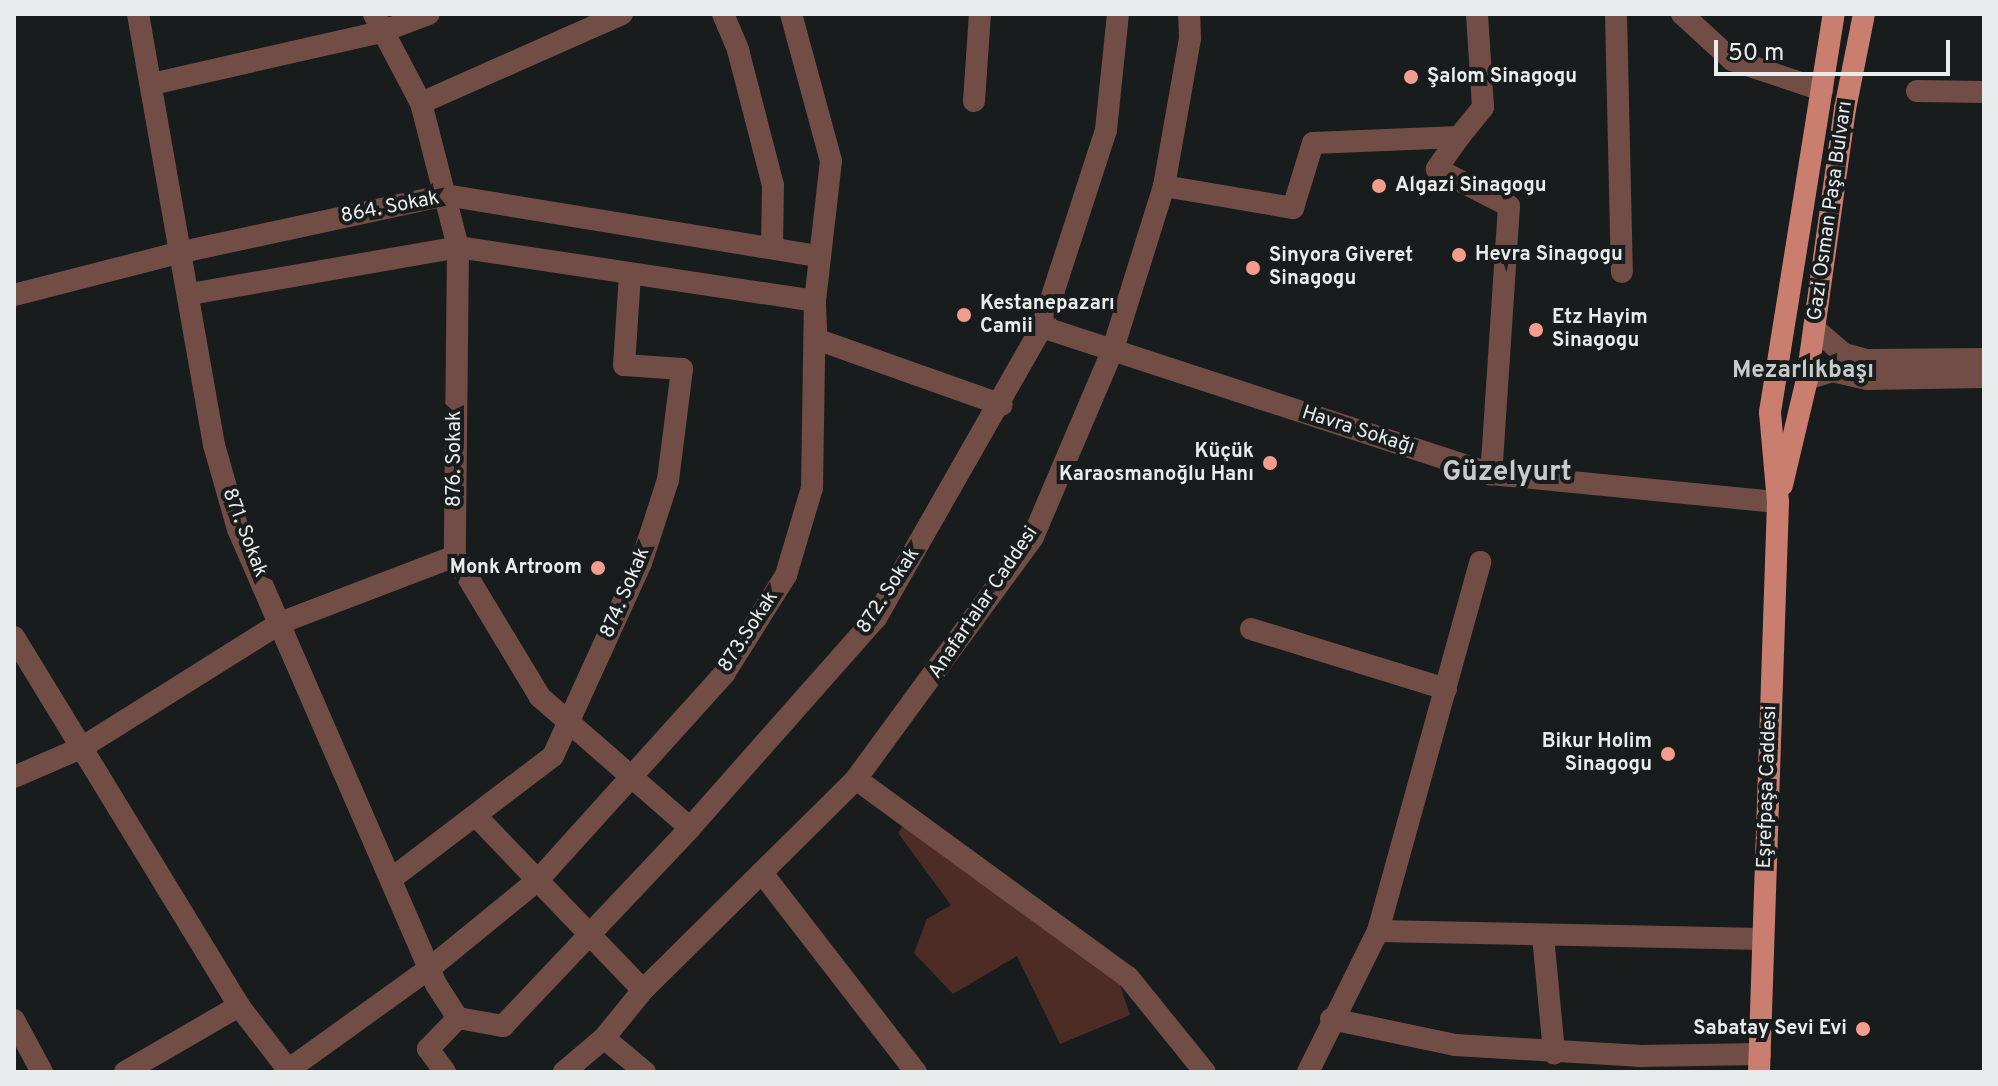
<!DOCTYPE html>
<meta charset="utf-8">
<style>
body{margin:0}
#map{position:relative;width:1998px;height:1086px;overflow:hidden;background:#181c1c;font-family:Overpass,sans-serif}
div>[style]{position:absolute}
.green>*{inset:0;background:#4e2c26}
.pedestrian>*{height:22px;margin:-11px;padding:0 11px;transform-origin:11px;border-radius:11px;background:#714d46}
.minor>*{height:22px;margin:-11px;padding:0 11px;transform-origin:11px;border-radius:11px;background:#714d46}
.primary>*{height:22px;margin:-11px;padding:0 11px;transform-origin:11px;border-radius:11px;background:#c97e70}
.dots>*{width:22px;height:22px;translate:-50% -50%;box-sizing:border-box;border:4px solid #181c1c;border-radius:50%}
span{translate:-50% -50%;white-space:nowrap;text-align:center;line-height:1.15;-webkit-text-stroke:8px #181c1c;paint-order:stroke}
.poi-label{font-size:20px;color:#e9ecec;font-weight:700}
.left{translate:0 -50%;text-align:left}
.right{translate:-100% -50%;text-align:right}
.street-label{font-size:20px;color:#e9ecec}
.quarter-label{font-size:24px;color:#c6cbcc;font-weight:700}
.district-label{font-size:28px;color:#c6cbcc;font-weight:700}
.frame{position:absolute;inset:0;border:16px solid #e9ecec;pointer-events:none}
.scale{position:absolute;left:1714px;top:40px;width:236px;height:36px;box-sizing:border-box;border:4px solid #e9ecec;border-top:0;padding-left:10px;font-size:24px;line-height:28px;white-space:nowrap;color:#e9ecec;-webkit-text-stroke:6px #181c1c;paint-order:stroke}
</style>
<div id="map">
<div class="green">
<div style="clip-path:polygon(909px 817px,1114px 967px,1130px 1015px,1060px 1044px,1017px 956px,953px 994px,914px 953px,927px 919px,951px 905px,898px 833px)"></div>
</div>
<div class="pedestrian">
<div style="left:374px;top:14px;width:101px;rotate:62.2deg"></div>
<div style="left:421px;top:103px;width:149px;rotate:75.6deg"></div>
<div style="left:458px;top:247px;width:309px;rotate:90.6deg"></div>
<div style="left:152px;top:84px;width:235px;rotate:-12.8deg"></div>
<div style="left:381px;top:32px;width:51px;rotate:-20.6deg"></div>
<div style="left:14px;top:1020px;width:59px;rotate:61.7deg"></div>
<div style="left:125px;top:1072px;width:132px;rotate:-30.1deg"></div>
</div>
<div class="minor">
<div style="left:138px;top:14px;width:438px;rotate:80deg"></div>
<div style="left:214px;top:445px;width:87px;rotate:74.1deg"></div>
<div style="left:238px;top:529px;width:498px;rotate:66.5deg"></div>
<div style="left:437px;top:986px;width:38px;rotate:57deg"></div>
<div style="left:723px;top:14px;width:39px;rotate:67deg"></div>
<div style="left:738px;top:50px;width:139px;rotate:75.5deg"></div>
<div style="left:773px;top:185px;width:63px;rotate:90.9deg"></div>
<div style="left:1616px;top:14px;width:258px;rotate:88.7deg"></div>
<div style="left:1682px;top:14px;width:68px;rotate:42.6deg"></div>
<div style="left:1732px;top:60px;width:95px;rotate:18.4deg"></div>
<div style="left:1917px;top:91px;width:67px;rotate:0.9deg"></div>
<div style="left:974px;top:101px;width:87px;rotate:-86.1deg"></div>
<div style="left:421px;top:103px;width:220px;rotate:-23.9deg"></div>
<div style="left:1459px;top:137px;width:39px;rotate:125deg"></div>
<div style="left:1437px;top:169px;width:81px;rotate:27.2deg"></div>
<div style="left:1509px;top:206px;width:269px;rotate:93.8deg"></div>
<div style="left:1164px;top:186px;width:131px;rotate:9.7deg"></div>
<div style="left:1293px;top:208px;width:68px;rotate:-72.9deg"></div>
<div style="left:1313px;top:143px;width:146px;rotate:-2.4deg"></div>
<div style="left:1459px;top:137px;width:38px;rotate:-51deg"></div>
<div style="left:1483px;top:107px;width:93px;rotate:-93.7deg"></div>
<div style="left:190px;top:294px;width:272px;rotate:-9.9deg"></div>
<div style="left:458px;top:247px;width:361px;rotate:8.6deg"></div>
<div style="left:815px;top:301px;width:38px;rotate:88deg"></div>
<div style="left:816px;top:339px;width:197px;rotate:19.5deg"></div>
<div style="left:14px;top:295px;width:173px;rotate:-14.4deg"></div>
<div style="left:182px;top:252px;width:269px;rotate:-12.2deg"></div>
<div style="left:445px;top:195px;width:378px;rotate:9.3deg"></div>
<div style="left:1042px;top:327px;width:472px;rotate:18.1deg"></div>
<div style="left:1491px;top:474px;width:288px;rotate:5.6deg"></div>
<div style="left:1814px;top:328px;width:40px;rotate:41deg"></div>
<div style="left:1844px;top:354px;width:23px;rotate:15deg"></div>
<div style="left:1832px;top:371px;width:36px;rotate:13deg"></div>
<div style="left:1867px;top:379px;width:117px;rotate:-1deg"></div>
<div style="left:1807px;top:379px;width:63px;rotate:-17.6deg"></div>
<div style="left:1867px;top:360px;width:117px;rotate:-0.5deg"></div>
<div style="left:1251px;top:629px;width:204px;rotate:17.1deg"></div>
<div style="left:14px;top:637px;width:432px;rotate:58.6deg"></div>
<div style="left:239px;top:1006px;width:83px;rotate:52.3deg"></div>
<div style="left:14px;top:777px;width:73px;rotate:-23.4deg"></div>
<div style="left:81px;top:748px;width:235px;rotate:-32.1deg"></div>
<div style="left:280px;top:623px;width:187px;rotate:-20.9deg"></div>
<div style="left:455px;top:556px;width:165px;rotate:58.9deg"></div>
<div style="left:540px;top:697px;width:199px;rotate:41.1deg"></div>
<div style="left:856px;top:779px;width:336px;rotate:36.1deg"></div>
<div style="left:1128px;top:977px;width:122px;rotate:51deg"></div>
<div style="left:478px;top:818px;width:238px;rotate:46.2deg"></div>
<div style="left:762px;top:873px;width:252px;rotate:52.3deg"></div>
<div style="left:391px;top:879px;width:203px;rotate:-37.2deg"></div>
<div style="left:553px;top:756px;width:212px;rotate:-65.5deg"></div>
<div style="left:641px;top:563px;width:87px;rotate:-72deg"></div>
<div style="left:668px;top:480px;width:112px;rotate:-82.8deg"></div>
<div style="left:682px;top:369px;width:58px;rotate:-176.1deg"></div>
<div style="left:624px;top:365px;width:91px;rotate:-86.2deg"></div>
<div style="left:1378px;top:931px;width:385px;rotate:1.2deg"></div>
<div style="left:1543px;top:936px;width:118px;rotate:84.6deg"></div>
<div style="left:458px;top:1018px;width:46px;rotate:10.1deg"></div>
<div style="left:503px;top:1026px;width:272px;rotate:-46.6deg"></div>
<div style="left:690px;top:828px;width:281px;rotate:-48.5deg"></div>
<div style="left:876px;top:618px;width:335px;rotate:-60.3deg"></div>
<div style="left:1042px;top:327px;width:207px;rotate:-72deg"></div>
<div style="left:1106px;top:130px;width:117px;rotate:-84.1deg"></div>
<div style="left:1331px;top:1019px;width:127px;rotate:11.8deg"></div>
<div style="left:1455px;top:1045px;width:183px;rotate:3.4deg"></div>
<div style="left:1638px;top:1056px;width:122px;rotate:-0.9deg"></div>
<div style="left:604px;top:1038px;width:53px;rotate:39.7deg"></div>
<div style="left:288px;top:1070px;width:175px;rotate:-35.7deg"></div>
<div style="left:430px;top:968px;width:139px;rotate:-39.2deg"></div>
<div style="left:538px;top:880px;width:278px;rotate:-47.9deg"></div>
<div style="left:724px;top:674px;width:117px;rotate:-57.9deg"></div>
<div style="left:786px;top:575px;width:91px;rotate:-73.4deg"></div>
<div style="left:812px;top:488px;width:187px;rotate:-89.1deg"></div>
<div style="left:815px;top:301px;width:141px;rotate:-83.5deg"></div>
<div style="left:831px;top:161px;width:152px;rotate:-105.2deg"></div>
<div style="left:445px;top:1072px;width:29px;rotate:-126deg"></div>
<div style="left:428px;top:1049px;width:43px;rotate:-45.9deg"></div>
<div style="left:564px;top:1072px;width:52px;rotate:-40.4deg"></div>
<div style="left:604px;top:1038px;width:62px;rotate:-50.9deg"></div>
<div style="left:643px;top:990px;width:300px;rotate:-44.7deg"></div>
<div style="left:856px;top:779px;width:300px;rotate:-53.8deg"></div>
<div style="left:1033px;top:537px;width:201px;rotate:-66.9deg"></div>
<div style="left:1112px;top:352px;width:174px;rotate:-72.6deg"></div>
<div style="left:1164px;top:186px;width:150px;rotate:-80deg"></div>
<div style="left:1190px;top:38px;width:24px;rotate:-92deg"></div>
<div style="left:1308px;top:1072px;width:157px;rotate:-63.6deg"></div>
<div style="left:1378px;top:931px;width:383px;rotate:-74.5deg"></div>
</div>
<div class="primary">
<div style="left:1782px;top:485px;width:109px;rotate:-76.7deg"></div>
<div style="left:1807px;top:379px;width:273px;rotate:-82deg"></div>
<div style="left:1845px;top:109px;width:97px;rotate:-78.7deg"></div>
<div style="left:1759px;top:1072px;width:570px;rotate:-88.09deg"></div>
<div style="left:1778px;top:502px;width:90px;rotate:-95.1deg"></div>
<div style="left:1770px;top:412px;width:403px;rotate:-80.9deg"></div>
</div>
<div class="dots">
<div style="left:1411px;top:77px;background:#f49d8d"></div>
<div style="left:1379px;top:186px;background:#f49d8d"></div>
<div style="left:1459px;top:255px;background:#f49d8d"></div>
<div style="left:1253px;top:268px;background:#f49d8d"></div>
<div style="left:964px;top:315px;background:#f49d8d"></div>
<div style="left:1536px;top:330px;background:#f49d8d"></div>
<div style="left:1270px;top:463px;background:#f49d8d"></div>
<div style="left:598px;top:568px;background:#f49d8d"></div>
<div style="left:1668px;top:754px;background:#f49d8d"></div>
<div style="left:1863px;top:1029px;background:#f49d8d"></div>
</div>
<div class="poi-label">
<span class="left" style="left:1427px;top:77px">Şalom Sinagogu</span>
<span class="left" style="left:1395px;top:186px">Algazi Sinagogu</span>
<span class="left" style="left:1475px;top:255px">Hevra Sinagogu</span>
<span class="left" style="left:1269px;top:268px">Sinyora Giveret<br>Sinagogu</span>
<span class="left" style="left:980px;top:316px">Kestanepazarı<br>Camii</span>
<span class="left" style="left:1552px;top:330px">Etz Hayim<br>Sinagogu</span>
<span class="right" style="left:1254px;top:464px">Küçük<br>Karaosmanoğlu Hanı</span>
<span class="right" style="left:582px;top:568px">Monk Artroom</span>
<span class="right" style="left:1652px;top:754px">Bikur Holim<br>Sinagogu</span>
<span class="right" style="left:1847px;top:1029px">Sabatay Sevi Evi</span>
</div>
<div class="street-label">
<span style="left:390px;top:208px;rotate:-11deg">864. Sokak</span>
<span style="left:1831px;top:211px;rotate:-82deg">Gazi Osman Paşa Bulvarı</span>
<span style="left:1358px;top:431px;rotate:18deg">Havra Sokağı</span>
<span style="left:455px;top:459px;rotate:-90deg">876. Sokak</span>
<span style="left:244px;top:533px;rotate:69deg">871. Sokak</span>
<span style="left:889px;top:591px;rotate:-57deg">872. Sokak</span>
<span style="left:626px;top:593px;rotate:-67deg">874. Sokak</span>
<span style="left:984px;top:603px;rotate:-56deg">Anafartalar Caddesi</span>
<span style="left:749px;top:632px;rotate:-57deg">873.Sokak</span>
<span style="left:1768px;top:787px;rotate:-88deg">Eşrefpaşa Caddesi</span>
</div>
<div class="quarter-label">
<span style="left:1803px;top:372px">Mezarlıkbaşı</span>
</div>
<div class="district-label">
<span style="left:1507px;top:473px">Güzelyurt</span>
</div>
<div class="frame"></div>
<div class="scale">50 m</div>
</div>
